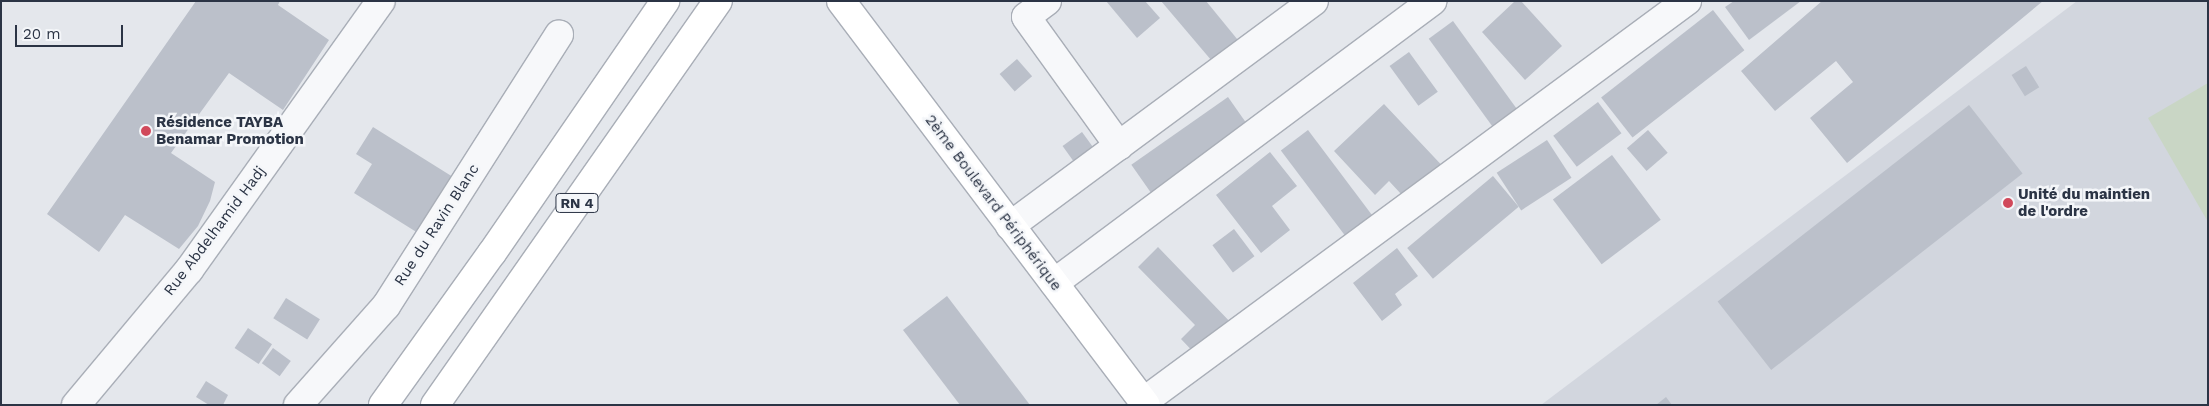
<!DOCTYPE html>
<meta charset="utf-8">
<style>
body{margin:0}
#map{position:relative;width:2209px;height:406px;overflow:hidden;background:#e4e7ec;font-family:"Work Sans",sans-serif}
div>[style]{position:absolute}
.built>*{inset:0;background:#d2d6de}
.green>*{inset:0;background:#c9d6c5}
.building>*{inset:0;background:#bbc0ca;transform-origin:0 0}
.roads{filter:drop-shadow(1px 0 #a9aeb7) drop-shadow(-1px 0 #a9aeb7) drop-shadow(0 1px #a9aeb7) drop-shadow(0 -1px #a9aeb7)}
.minor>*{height:28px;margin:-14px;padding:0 14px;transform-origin:14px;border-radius:14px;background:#f7f8fa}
.major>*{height:28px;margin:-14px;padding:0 14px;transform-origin:14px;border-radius:14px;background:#fff}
.highway>*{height:28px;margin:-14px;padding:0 14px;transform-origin:14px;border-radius:14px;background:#fff}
.dots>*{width:14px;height:14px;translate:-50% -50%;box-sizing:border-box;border:2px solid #f4f6f9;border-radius:50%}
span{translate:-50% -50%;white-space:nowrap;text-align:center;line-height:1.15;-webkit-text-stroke:5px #f4f6f9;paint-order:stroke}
.shield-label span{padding:1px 4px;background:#f4f6f9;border:1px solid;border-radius:4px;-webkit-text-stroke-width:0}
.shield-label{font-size:14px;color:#2b3445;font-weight:700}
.poi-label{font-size:15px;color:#2b3445;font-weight:700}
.left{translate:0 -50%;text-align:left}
.street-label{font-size:15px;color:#2b3445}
.frame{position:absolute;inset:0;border:2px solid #2b3445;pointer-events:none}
.scale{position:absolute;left:15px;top:25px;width:108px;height:22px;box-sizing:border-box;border:2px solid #2b3445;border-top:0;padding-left:6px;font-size:15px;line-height:18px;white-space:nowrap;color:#2b3445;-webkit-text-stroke:4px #f4f6f9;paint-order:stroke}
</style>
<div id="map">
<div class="built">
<div style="clip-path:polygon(2077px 1px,2208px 1px,2208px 405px,1541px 405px)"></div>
</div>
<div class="green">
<div style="clip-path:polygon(2208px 83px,2208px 222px,2148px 118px)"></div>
</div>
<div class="building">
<div style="clip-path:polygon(196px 1px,280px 1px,278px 5px,329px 40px,283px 110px,229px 73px,171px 153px,215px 182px,210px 201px,198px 226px,179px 249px,125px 215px,99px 252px,47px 214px)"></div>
<div style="clip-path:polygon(1106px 1px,1145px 1px,1160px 18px,1137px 38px)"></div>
<div style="clip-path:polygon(1161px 1px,1206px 1px,1242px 45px,1217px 67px)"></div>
<div style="clip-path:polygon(1515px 1px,1521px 1px,1562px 46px,1525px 80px,1482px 32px)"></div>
<div style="clip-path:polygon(1734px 1px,1801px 1px,1749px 40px,1725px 7px)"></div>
<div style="clip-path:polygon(1822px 1px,2043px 1px,1847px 163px,1810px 118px,1853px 82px,1836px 61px,1775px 111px,1741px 71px)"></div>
<div style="left:1713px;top:10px;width:51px;height:142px;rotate:52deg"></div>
<div style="left:1453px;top:21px;width:127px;height:30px;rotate:54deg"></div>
<div style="left:1409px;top:52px;width:49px;height:24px;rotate:54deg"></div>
<div style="left:1017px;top:59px;width:23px;height:23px;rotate:49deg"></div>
<div style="left:2026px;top:66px;width:25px;height:17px;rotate:58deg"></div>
<div style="left:1228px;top:97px;width:40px;height:118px;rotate:55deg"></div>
<div style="left:1598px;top:102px;width:39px;height:56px;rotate:53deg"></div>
<div style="clip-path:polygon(1384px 104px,1450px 174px,1414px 208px,1389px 181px,1375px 195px,1334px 151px)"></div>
<div style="left:1969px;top:105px;width:87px;height:319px;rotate:52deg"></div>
<div style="clip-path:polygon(373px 127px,453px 177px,418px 233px,354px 193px,372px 164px,356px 154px)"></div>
<div style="left:1308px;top:130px;width:126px;height:34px;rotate:53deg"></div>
<div style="left:1648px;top:130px;width:30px;height:28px;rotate:49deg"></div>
<div style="left:1082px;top:132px;width:22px;height:24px;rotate:54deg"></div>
<div style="left:1547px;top:140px;width:45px;height:60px;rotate:57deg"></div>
<div style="clip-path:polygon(1270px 152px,1297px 186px,1272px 206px,1290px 230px,1261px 253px,1216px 195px)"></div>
<div style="left:1612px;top:155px;width:81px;height:74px;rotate:53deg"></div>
<div style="left:1493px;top:176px;width:40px;height:112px;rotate:50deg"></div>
<div style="left:1234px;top:229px;width:34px;height:27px;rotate:53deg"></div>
<div style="clip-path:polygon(1158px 247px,1235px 327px,1201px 360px,1181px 339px,1195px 325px,1138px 267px)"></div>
<div style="clip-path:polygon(1397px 248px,1418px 276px,1395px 294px,1402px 305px,1382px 321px,1353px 283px)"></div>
<div style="clip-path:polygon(947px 296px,1030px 405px,960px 405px,903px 330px)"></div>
<div style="left:286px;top:298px;width:40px;height:24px;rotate:32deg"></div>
<div style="left:248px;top:328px;width:29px;height:24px;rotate:34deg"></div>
<div style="left:273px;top:348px;width:22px;height:19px;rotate:36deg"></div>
<div style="clip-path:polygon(206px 381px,228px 395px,223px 405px,209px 405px,196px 397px)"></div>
<div style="clip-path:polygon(1666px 397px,1672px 405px,1656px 405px)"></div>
</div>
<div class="roads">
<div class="minor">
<div style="left:1047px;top:1px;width:26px;rotate:143deg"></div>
<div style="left:1026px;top:17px;width:159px;rotate:54.2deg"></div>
<div style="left:1010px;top:226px;width:378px;rotate:-36.5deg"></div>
<div style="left:1054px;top:283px;width:472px;rotate:-36.7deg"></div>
<div style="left:1143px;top:402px;width:676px;rotate:-36.4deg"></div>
<div style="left:76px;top:405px;width:176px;rotate:-50.1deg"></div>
<div style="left:189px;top:270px;width:330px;rotate:-54.5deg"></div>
<div style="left:298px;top:405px;width:132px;rotate:-48.4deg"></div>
<div style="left:386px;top:306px;width:322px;rotate:-57.5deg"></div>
</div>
<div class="major">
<div style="left:841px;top:1px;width:506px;rotate:52.95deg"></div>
</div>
<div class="highway">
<div style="left:383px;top:405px;width:187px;rotate:-54.4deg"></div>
<div style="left:492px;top:253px;width:306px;rotate:-55.5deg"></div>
<div style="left:435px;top:405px;width:493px;rotate:-55deg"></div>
</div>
</div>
<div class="dots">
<div style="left:146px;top:131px;background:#d1495b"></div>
<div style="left:2008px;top:203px;background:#d1495b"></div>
</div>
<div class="shield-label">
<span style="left:577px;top:203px">RN 4</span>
</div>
<div class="poi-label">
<span class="left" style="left:156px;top:131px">Résidence TAYBA<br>Benamar Promotion</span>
<span class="left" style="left:2018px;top:203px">Unité du maintien<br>de l'ordre</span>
</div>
<div class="street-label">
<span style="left:993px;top:203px;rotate:53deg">2ème Boulevard Périphérique</span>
<span style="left:437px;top:225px;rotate:-57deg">Rue du Ravin Blanc</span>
<span style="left:215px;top:231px;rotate:-53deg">Rue Abdelhamid Hadj</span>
</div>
<div class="frame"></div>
<div class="scale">20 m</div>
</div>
